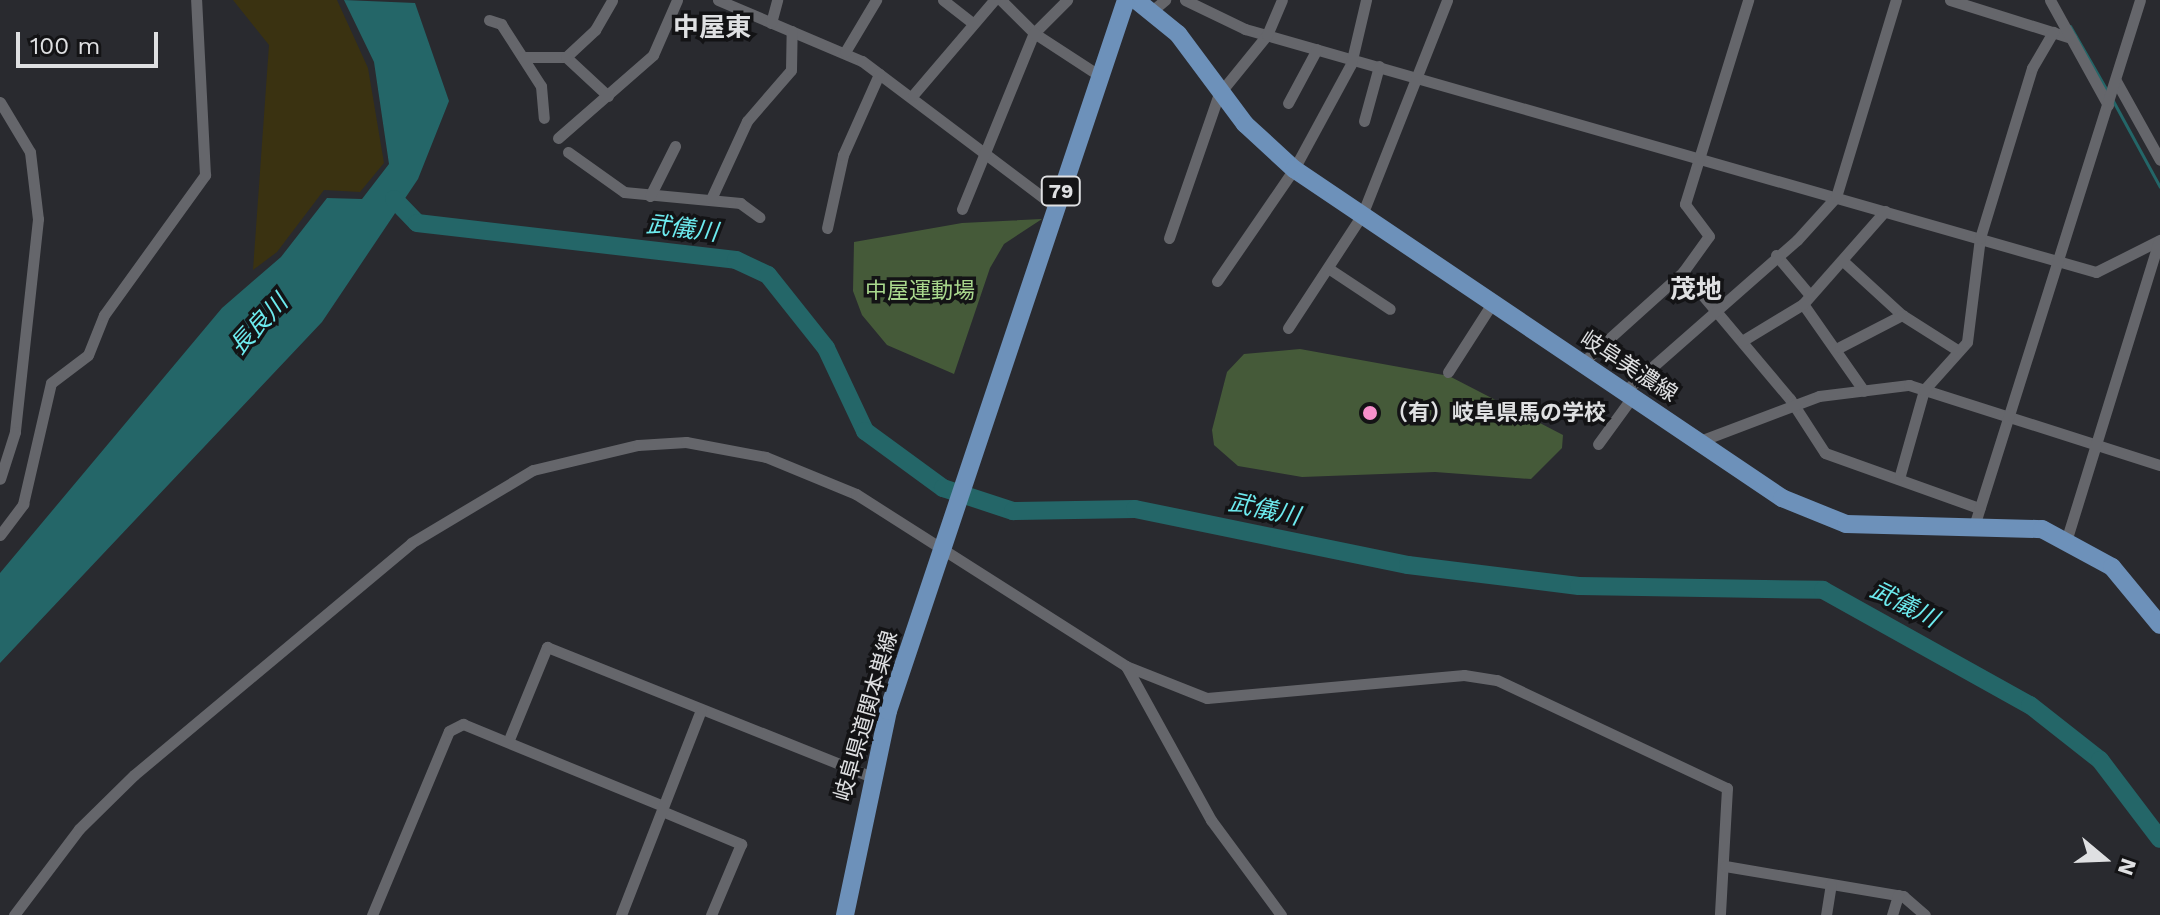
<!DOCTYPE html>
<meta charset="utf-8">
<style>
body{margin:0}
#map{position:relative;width:2160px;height:915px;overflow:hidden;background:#292a2f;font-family:"Work Sans","Noto Sans JP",sans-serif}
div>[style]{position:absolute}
.green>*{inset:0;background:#455a39}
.sand>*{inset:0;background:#3a3211}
.water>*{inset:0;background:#246668}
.stream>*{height:3px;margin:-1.5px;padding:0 1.5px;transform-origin:1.5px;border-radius:1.5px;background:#246668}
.river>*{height:18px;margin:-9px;padding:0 9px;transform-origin:9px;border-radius:9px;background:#246668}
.street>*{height:11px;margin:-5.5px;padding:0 5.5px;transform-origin:5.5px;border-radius:5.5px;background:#65666b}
.primary>*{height:18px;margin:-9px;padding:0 9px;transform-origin:9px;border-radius:9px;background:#6d91ba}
.dots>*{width:22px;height:22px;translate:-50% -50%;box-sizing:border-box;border:4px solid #131315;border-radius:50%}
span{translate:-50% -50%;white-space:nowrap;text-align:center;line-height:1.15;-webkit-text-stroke:7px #131315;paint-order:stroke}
.shield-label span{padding:2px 6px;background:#131315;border:2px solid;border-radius:6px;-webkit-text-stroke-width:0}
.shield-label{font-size:20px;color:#dfe0e2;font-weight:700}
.park-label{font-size:22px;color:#a9d88d}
.street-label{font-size:22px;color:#dfe0e2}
.poi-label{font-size:22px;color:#dfe0e2;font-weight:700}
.left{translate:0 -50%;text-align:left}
.water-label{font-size:24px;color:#6debef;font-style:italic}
.quarter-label{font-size:26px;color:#dfe0e2;font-weight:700}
.north{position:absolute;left:2064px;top:819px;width:80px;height:80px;-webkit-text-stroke:6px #131315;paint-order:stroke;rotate:109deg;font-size:22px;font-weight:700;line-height:32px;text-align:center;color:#dfe0e2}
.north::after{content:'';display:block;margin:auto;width:28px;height:36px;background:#dfe0e2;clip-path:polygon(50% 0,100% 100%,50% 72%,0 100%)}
.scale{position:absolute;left:16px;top:32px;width:142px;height:36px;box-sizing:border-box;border:4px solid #dfe0e2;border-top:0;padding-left:10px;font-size:24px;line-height:28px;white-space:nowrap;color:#dfe0e2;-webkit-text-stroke:6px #131315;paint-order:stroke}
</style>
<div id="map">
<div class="green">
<div style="clip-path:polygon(1042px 219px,1004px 244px,990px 268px,954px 374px,887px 345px,862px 315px,853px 291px,854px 242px,962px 223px)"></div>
<div style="clip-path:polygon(1300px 349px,1449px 376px,1563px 435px,1562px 448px,1531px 479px,1435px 472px,1302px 477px,1238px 466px,1214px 445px,1212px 430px,1227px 372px,1244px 354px)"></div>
</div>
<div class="sand">
<div style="clip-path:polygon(233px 0,337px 0,368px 68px,384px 163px,360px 192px,324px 190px,277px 252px,253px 270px,269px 45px)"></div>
</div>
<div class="water">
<div style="clip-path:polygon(344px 0,415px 3px,449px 101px,418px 179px,322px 322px,0 663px,0 573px,222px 308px,281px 257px,327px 198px,362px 199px,389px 164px,374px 62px)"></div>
</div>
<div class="stream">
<div style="left:2070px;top:26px;width:76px;rotate:60.1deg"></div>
<div style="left:2112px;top:99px;width:100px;rotate:61.4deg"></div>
</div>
<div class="river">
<div style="left:394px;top:199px;width:33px;rotate:46deg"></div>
<div style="left:417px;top:223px;width:321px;rotate:6.6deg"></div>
<div style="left:736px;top:260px;width:35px;rotate:25deg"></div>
<div style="left:768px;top:275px;width:93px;rotate:51.5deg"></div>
<div style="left:826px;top:348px;width:92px;rotate:64.8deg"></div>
<div style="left:865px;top:431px;width:97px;rotate:36.2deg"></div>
<div style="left:943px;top:488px;width:74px;rotate:18.2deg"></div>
<div style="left:1013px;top:511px;width:122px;rotate:-0.9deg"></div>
<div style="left:1135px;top:509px;width:279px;rotate:11.6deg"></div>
<div style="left:1408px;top:565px;width:172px;rotate:7deg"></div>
<div style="left:1579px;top:586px;width:244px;rotate:0.9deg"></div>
<div style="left:1823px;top:590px;width:237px;rotate:29.1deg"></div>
<div style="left:2030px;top:705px;width:89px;rotate:38.2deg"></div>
<div style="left:2100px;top:760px;width:99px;rotate:52.8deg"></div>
</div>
<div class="street">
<div style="left:718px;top:0;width:156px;rotate:23deg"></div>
<div style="left:862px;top:61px;width:243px;rotate:37deg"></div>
<div style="left:943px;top:0;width:37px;rotate:38deg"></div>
<div style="left:1001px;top:0;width:47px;rotate:45deg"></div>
<div style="left:1034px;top:33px;width:47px;rotate:-45deg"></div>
<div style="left:1185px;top:0;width:67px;rotate:25.8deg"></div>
<div style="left:1245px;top:29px;width:885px;rotate:15.94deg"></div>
<div style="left:2096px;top:272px;width:72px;rotate:-26.6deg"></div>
<div style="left:1950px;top:0;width:127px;rotate:17.4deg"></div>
<div style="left:2050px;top:0;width:120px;rotate:61.1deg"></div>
<div style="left:1153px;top:10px;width:16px;rotate:-40deg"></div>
<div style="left:489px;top:20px;width:13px;rotate:18deg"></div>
<div style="left:501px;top:24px;width:74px;rotate:57.2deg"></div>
<div style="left:541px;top:86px;width:32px;rotate:85deg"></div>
<div style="left:771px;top:23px;width:24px;rotate:-75deg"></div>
<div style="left:845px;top:52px;width:61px;rotate:-59.2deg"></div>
<div style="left:523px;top:57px;width:43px"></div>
<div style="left:2116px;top:81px;width:90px;rotate:60.9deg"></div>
<div style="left:913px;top:95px;width:125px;rotate:-49.5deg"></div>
<div style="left:608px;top:96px;width:57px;rotate:-137.1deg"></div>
<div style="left:566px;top:57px;width:40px;rotate:-43deg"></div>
<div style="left:595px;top:30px;width:34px;rotate:-60deg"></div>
<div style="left:0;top:102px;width:58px;rotate:59deg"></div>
<div style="left:30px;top:152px;width:67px;rotate:83.2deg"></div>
<div style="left:38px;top:219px;width:214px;rotate:96.2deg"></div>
<div style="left:15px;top:432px;width:49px;rotate:107.7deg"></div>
<div style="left:1288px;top:103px;width:61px;rotate:-61.8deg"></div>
<div style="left:1364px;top:121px;width:57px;rotate:-74.7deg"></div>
<div style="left:558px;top:138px;width:126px;rotate:-41.1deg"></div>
<div style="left:653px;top:55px;width:60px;rotate:-66.4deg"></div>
<div style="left:568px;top:152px;width:69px;rotate:35.5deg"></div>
<div style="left:624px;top:192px;width:117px;rotate:5.4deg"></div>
<div style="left:740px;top:203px;width:24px;rotate:36deg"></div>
<div style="left:650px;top:196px;width:56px;rotate:-63.4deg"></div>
<div style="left:711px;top:199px;width:86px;rotate:-65.2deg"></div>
<div style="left:747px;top:121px;width:67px;rotate:-49.2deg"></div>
<div style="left:791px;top:70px;width:39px;rotate:-89deg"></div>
<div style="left:962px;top:209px;width:190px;rotate:-67.8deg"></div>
<div style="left:1034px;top:33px;width:79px;rotate:33.1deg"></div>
<div style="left:827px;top:228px;width:75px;rotate:-77.6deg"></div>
<div style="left:843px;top:155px;width:89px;rotate:-66deg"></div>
<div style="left:1169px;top:238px;width:152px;rotate:-70.9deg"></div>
<div style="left:1219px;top:94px;width:76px;rotate:-50.9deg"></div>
<div style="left:1267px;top:35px;width:38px;rotate:-67deg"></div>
<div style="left:1776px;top:255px;width:51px;rotate:49.8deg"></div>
<div style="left:1843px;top:261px;width:80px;rotate:42.5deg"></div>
<div style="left:1902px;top:315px;width:67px;rotate:32.3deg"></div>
<div style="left:1328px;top:268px;width:74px;rotate:33.5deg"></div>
<div style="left:1683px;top:272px;width:166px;rotate:49.9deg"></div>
<div style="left:1790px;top:399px;width:64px;rotate:57.1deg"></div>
<div style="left:1825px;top:453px;width:164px;rotate:19.7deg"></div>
<div style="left:1217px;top:281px;width:136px;rotate:-55.5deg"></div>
<div style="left:1294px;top:169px;width:119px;rotate:-61.5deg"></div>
<div style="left:1351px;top:64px;width:66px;rotate:-76.8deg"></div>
<div style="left:1803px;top:304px;width:106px;rotate:55deg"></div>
<div style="left:1288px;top:328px;width:135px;rotate:-56.8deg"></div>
<div style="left:1362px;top:215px;width:231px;rotate:-68.4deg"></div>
<div style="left:1742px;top:341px;width:71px;rotate:-31.2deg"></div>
<div style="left:1803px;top:304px;width:124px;rotate:-48.6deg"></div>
<div style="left:1840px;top:347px;width:70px;rotate:-27.3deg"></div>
<div style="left:1582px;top:363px;width:136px;rotate:-42deg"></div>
<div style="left:1683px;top:272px;width:44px;rotate:-54.2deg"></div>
<div style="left:1709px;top:236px;width:40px;rotate:-127deg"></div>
<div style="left:1685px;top:204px;width:214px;rotate:-72.8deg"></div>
<div style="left:1448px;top:372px;width:80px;rotate:-57.3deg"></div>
<div style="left:1625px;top:391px;width:229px;rotate:-41.3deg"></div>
<div style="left:1797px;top:240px;width:58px;rotate:-47.8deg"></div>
<div style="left:1836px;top:197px;width:206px;rotate:-73.1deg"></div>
<div style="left:1700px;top:441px;width:127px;rotate:-20.7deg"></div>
<div style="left:1819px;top:396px;width:91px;rotate:-7deg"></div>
<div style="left:1909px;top:385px;width:263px;rotate:17.7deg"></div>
<div style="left:1598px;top:444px;width:59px;rotate:-53.9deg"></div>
<div style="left:1900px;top:475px;width:88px;rotate:-74.2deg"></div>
<div style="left:1924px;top:390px;width:64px;rotate:-48.1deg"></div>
<div style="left:1967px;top:342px;width:105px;rotate:-82.9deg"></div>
<div style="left:1980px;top:238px;width:178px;rotate:-73deg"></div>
<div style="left:2032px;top:68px;width:42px;rotate:-59.7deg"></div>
<div style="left:1975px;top:523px;width:548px;rotate:-72.49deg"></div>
<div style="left:0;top:535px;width:39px;rotate:-53deg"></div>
<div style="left:23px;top:504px;width:124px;rotate:-77deg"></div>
<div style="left:51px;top:383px;width:46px;rotate:-37.1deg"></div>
<div style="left:88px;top:355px;width:43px;rotate:-68.2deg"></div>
<div style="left:104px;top:315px;width:173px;rotate:-54.2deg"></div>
<div style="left:205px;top:175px;width:175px;rotate:-92.9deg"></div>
<div style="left:2067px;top:538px;width:311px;rotate:-72.8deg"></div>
<div style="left:1126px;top:666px;width:87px;rotate:21.6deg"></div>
<div style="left:1207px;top:698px;width:258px;rotate:-5.1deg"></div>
<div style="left:1464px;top:675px;width:33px;rotate:9deg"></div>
<div style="left:1497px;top:680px;width:254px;rotate:25.2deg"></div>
<div style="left:1727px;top:788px;width:127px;rotate:93.2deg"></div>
<div style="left:508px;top:742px;width:103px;rotate:-67.7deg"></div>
<div style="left:547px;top:647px;width:347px;rotate:21.8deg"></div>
<div style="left:662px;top:811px;width:86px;rotate:22.7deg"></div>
<div style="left:741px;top:844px;width:77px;rotate:112.9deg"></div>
<div style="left:1725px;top:866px;width:181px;rotate:9.6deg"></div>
<div style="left:1903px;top:896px;width:29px;rotate:41deg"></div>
<div style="left:14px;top:915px;width:108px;rotate:-52.9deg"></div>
<div style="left:79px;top:829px;width:77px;rotate:-44.5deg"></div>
<div style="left:134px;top:775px;width:361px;rotate:-39.9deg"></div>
<div style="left:411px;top:543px;width:142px;rotate:-30.9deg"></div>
<div style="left:533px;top:470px;width:108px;rotate:-13.4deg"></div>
<div style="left:638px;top:445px;width:48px;rotate:-3.6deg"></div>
<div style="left:686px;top:442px;width:81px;rotate:10.6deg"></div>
<div style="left:766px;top:457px;width:97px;rotate:22.3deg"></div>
<div style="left:856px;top:494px;width:320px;rotate:32.5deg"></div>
<div style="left:1126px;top:666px;width:176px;rotate:61.1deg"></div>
<div style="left:1211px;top:820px;width:118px;rotate:53.6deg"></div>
<div style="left:372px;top:915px;width:199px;rotate:-67.3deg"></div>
<div style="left:449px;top:731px;width:16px;rotate:-27deg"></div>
<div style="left:463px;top:724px;width:216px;rotate:22.3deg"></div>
<div style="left:621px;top:915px;width:220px;rotate:-68.7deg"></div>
<div style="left:1826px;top:915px;width:31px;rotate:-81deg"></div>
<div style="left:1892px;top:915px;width:21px;rotate:-73deg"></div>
</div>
<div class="primary">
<div style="left:1136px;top:0;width:54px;rotate:39deg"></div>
<div style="left:1178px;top:34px;width:112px;rotate:53.3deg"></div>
<div style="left:1245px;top:124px;width:67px;rotate:42.6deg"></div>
<div style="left:1294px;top:169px;width:589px;rotate:33.99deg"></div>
<div style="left:1782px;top:498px;width:69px;rotate:22.1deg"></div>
<div style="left:1846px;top:524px;width:196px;rotate:1.5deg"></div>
<div style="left:2042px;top:529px;width:80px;rotate:28.5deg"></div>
<div style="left:2112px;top:567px;width:75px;rotate:50.4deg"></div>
<div style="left:845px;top:915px;width:208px;rotate:-78.1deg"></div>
<div style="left:888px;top:711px;width:750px;rotate:-71.49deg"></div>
</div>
<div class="dots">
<div style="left:1370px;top:413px;background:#f890cc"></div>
</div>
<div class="shield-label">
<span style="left:1061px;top:191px">79</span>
</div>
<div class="park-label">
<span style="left:920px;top:291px">中屋運動場</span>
</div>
<div class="street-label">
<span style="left:1629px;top:366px;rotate:33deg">岐阜美濃線</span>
<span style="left:866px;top:716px;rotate:-74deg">岐阜県道関本巣線</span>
</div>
<div class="poi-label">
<span class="left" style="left:1386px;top:413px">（有）岐阜県馬の学校</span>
</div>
<div class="water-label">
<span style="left:682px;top:229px;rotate:7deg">武儀川</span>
<span style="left:259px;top:325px;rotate:-47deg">長良川</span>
<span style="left:1264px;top:510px;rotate:12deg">武儀川</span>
<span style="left:1904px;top:605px;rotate:27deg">武儀川</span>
</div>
<div class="quarter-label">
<span style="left:712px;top:28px">中屋東</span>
<span style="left:1696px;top:290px">茂地</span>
</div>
<div class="north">N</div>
<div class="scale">100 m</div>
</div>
